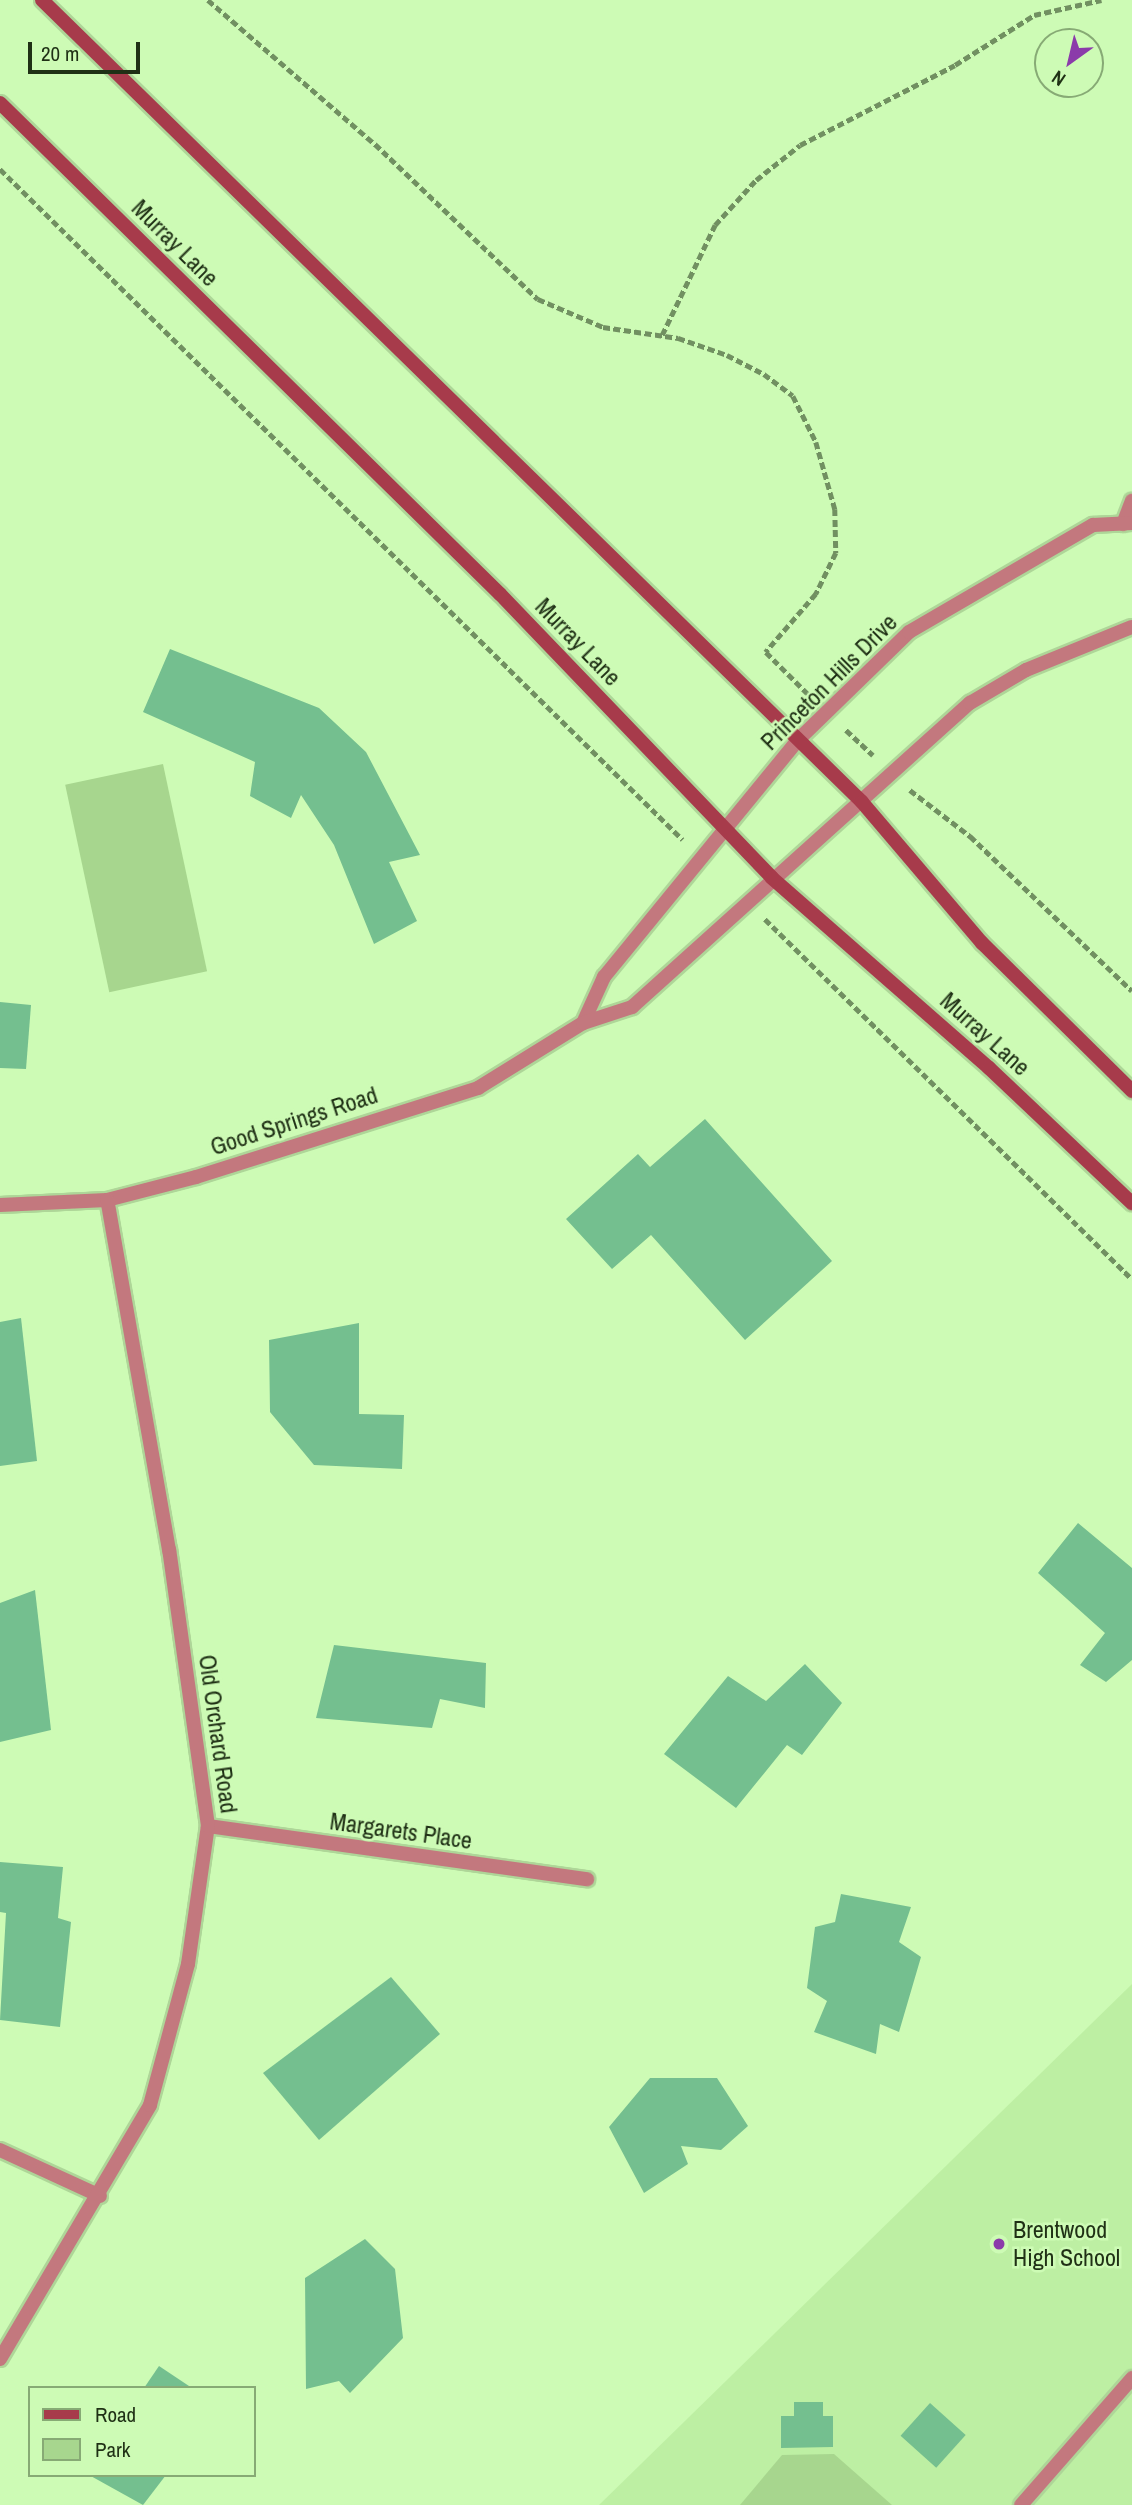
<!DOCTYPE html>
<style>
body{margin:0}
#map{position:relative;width:1132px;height:2505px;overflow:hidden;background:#cdfbb5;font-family:"Archivo Narrow",sans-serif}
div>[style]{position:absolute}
.built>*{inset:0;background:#bdefa3}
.green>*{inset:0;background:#a7d68e;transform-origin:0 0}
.building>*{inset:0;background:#74bf8f;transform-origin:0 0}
.path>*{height:4.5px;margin-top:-2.25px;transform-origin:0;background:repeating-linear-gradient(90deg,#719061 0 7px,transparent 0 10.5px)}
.roads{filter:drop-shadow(2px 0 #aed698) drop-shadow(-2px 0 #aed698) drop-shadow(0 2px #aed698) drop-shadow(0 -2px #aed698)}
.lane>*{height:14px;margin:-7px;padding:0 7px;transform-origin:7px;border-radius:7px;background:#c3787e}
.street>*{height:14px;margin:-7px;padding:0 7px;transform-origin:7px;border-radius:7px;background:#c3787e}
.secondary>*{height:14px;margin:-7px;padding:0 7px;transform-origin:7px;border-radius:7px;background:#a73b4b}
.dots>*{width:19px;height:19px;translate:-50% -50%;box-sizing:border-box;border:4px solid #cdfbb5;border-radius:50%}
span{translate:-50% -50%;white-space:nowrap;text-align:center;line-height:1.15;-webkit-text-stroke:5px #cdfbb5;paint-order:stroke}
.street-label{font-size:24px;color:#1f3015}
.poi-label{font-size:24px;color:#1f3015}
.left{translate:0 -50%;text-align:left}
.legend{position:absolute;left:28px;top:2386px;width:228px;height:91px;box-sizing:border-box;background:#cdfbb5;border:2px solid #87aa75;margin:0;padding:9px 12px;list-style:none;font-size:21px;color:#1f3015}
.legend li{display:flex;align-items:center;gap:14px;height:35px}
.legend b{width:35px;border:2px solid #87aa75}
.north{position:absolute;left:1034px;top:28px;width:70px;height:70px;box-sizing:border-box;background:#cdfbb5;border:2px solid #87aa75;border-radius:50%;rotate:214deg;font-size:19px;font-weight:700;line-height:28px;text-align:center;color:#1f3015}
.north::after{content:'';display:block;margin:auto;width:24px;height:32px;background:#8b3baa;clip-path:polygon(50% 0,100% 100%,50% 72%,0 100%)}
.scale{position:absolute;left:28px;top:42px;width:112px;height:32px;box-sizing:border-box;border:4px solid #1f3015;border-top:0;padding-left:9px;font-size:21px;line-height:24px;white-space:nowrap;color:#1f3015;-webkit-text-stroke:5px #cdfbb5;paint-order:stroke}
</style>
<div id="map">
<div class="built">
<div style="clip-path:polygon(1132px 1984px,1132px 2505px,599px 2505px)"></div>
</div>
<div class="green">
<div style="left:163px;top:764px;width:212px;height:100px;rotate:78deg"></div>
<div style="clip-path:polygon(834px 2454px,892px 2505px,740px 2505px,782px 2455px)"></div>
</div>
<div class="building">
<div style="clip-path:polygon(170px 649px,319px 708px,366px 752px,420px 855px,389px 862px,417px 921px,374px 944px,334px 845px,301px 795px,291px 818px,250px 796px,255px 762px,143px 712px)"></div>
<div style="clip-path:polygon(0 1002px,31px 1005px,26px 1069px,0 1068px)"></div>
<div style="clip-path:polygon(705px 1119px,832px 1261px,745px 1340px,651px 1235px,612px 1269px,566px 1219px,638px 1154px,650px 1167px)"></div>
<div style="clip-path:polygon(21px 1318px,37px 1461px,0 1466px,0 1322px)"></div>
<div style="clip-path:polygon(359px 1323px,359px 1414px,404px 1415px,402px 1469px,314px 1465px,270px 1412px,269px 1340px)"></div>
<div style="clip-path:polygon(1078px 1523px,1132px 1568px,1132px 1660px,1106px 1682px,1080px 1665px,1105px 1633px,1038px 1573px)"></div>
<div style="clip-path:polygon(35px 1590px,51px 1730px,0 1742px,0 1603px)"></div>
<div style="clip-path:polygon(334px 1645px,486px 1663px,485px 1708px,440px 1699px,432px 1728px,316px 1718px)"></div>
<div style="clip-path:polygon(805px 1664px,842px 1703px,802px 1755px,787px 1745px,736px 1808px,664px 1754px,728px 1676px,766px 1701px)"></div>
<div style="clip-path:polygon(0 1862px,63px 1867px,58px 1918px,71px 1922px,60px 2027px,0 2020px,6px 1913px,0 1912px)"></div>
<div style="clip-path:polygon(841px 1894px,911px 1907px,899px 1942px,921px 1957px,899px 2032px,880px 2024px,876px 2054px,814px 2032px,827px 2001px,807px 1988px,815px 1927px,835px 1922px)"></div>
<div style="clip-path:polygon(391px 1977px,440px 2034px,319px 2140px,263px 2073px)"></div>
<div style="clip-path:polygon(650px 2078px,717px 2078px,748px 2126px,721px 2150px,681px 2146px,688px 2164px,644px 2193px,609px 2127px)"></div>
<div style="clip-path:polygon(365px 2239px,395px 2269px,403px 2338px,350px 2393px,339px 2381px,306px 2389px,305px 2278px)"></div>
<div style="clip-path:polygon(159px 2366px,192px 2388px,144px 2388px)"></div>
<div style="clip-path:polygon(794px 2402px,823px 2402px,823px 2416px,833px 2416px,833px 2447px,781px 2448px,781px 2416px,794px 2416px)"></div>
<div style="left:930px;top:2403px;width:48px;height:44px;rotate:42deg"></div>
<div style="clip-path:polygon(89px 2475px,166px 2475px,143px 2505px)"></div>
</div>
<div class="path">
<div style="left:208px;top:0;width:221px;rotate:40.8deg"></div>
<div style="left:375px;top:144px;width:225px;rotate:43.6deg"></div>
<div style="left:538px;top:299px;width:71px;rotate:23.3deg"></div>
<div style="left:603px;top:327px;width:76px;rotate:8.3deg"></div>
<div style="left:678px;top:338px;width:52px;rotate:19.1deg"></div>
<div style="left:727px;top:355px;width:42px;rotate:27.2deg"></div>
<div style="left:764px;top:374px;width:36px;rotate:37deg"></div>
<div style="left:793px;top:396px;width:51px;rotate:63.4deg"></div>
<div style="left:816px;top:442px;width:70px;rotate:74.2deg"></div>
<div style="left:835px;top:509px;width:44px;rotate:88.7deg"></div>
<div style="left:836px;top:553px;width:46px;rotate:116deg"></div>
<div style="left:816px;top:594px;width:77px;rotate:130.8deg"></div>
<div style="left:766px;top:652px;width:61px;rotate:45deg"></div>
<div style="left:0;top:169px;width:957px;rotate:44.49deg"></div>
<div style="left:662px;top:335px;width:122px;rotate:-64.3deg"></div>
<div style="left:715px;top:225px;width:61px;rotate:-47.7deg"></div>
<div style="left:756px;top:180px;width:56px;rotate:-38.5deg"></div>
<div style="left:800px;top:145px;width:174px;rotate:-27.3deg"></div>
<div style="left:955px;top:65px;width:93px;rotate:-32.3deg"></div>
<div style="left:1034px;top:15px;width:69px;rotate:-12.6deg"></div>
<div style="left:846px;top:730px;width:37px;rotate:43deg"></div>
<div style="left:910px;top:790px;width:76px;rotate:37.5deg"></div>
<div style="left:970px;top:836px;width:224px;rotate:43.7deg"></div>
<div style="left:765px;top:919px;width:514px;rotate:44.45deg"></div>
</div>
<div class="roads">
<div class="lane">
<div style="left:1123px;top:524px;width:25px;rotate:-69deg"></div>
<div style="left:1021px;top:2505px;width:169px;rotate:-48.8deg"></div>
</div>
<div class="street">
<div style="left:583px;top:1023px;width:51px;rotate:-65.5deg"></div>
<div style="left:604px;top:977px;width:308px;rotate:-50.7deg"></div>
<div style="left:799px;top:739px;width:153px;rotate:-44.2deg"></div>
<div style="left:909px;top:632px;width:213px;rotate:-30.2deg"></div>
<div style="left:1093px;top:525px;width:39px;rotate:-3deg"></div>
<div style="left:0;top:1205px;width:107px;rotate:-2.7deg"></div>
<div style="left:107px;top:1200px;width:92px;rotate:-14.5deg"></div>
<div style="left:196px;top:1177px;width:296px;rotate:-17.5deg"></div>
<div style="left:478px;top:1088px;width:123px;rotate:-31.8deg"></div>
<div style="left:583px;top:1023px;width:52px;rotate:-18.1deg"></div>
<div style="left:632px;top:1007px;width:455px;rotate:-42deg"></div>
<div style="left:970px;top:703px;width:65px;rotate:-30.5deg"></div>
<div style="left:1026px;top:670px;width:114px;rotate:-22.1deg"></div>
<div style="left:208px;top:1826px;width:383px;rotate:8deg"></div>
<div style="left:0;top:2150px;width:110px;rotate:24.7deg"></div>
<div style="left:0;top:2359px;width:295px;rotate:-59.4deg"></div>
<div style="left:150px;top:2105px;width:146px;rotate:-74.9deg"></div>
<div style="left:188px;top:1964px;width:139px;rotate:-81.8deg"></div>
<div style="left:208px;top:1826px;width:279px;rotate:-98deg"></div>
<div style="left:169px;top:1550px;width:355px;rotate:-100deg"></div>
</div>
<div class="secondary">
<div style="left:42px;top:0;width:1147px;rotate:44.36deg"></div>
<div style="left:862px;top:802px;width:185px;rotate:49.6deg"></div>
<div style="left:982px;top:943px;width:211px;rotate:44.6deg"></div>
<div style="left:0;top:103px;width:701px;rotate:44.48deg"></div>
<div style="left:500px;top:594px;width:393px;rotate:46.2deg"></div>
<div style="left:772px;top:878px;width:288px;rotate:41.2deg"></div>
<div style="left:989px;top:1068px;width:197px;rotate:43.4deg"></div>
</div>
</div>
<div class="dots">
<div style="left:999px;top:2244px;background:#8b3baa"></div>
</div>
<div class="street-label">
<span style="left:175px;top:243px;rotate:45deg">Murray Lane</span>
<span style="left:578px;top:642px;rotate:46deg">Murray Lane</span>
<span style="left:829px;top:682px;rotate:-45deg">Princeton Hills Drive</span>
<span style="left:985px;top:1034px;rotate:42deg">Murray Lane</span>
<span style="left:294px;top:1121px;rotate:-18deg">Good Springs Road</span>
<span style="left:218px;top:1734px;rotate:82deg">Old Orchard Road</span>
<span style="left:401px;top:1831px;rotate:8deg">Margarets Place</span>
</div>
<div class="poi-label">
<span class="left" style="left:1013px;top:2244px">Brentwood<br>High School</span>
</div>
<ul class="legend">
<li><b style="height:9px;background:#a73b4b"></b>Road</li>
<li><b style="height:19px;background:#a7d68e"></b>Park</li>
</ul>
<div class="north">N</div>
<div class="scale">20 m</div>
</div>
